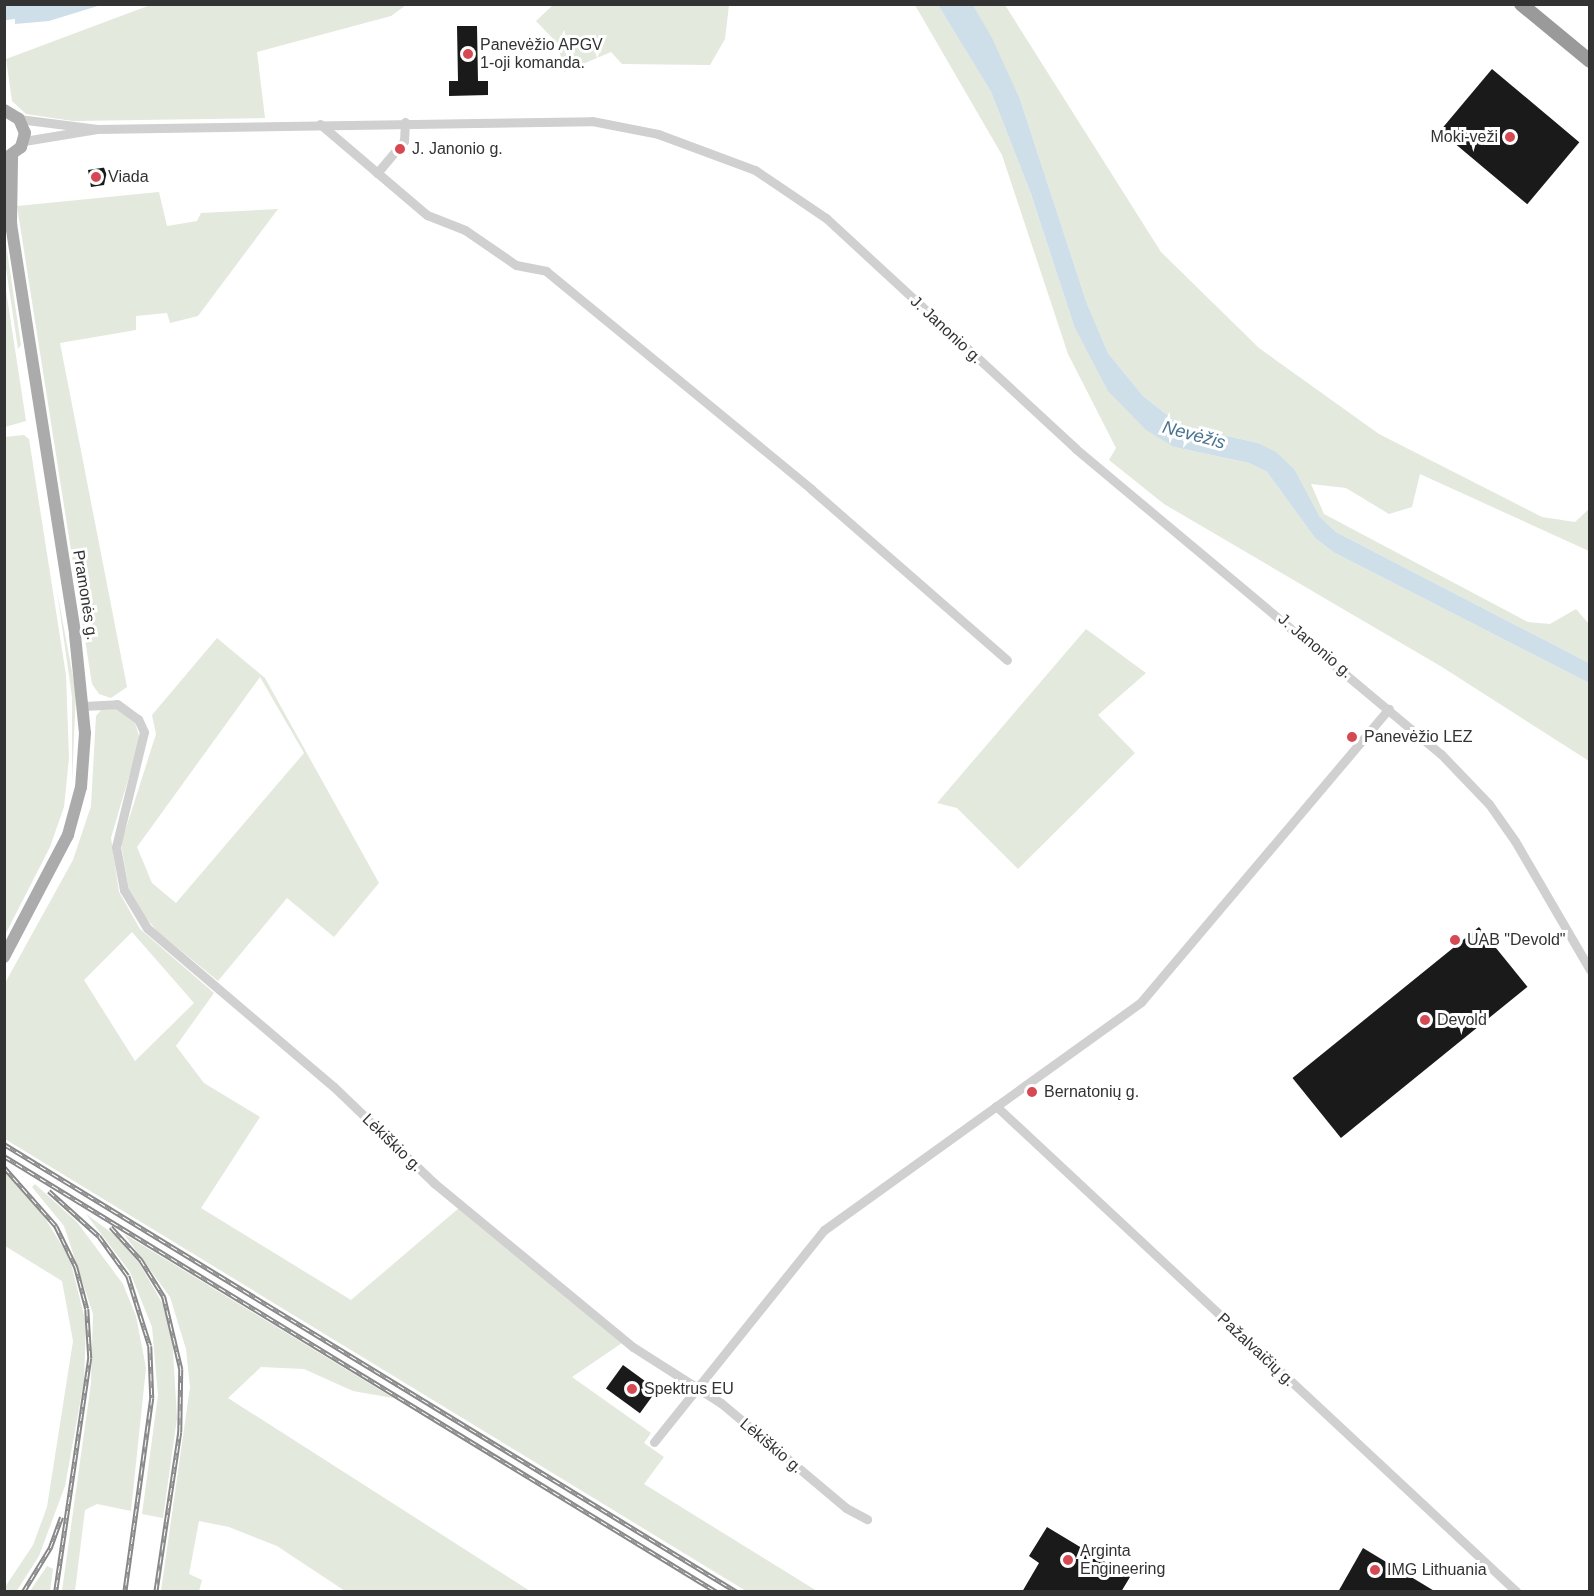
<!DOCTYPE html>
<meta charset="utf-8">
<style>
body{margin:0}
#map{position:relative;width:1594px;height:1596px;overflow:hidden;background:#fff;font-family:Arial,sans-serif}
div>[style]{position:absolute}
.green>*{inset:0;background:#e3e9dd}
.water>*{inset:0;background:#cfdfe9}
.building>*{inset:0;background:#1a1a1a;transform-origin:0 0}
.minor>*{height:9px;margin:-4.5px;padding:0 4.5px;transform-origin:4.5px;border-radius:4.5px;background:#d0d0d0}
.major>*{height:12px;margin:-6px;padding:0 6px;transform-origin:6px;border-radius:6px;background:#ababab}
.highway>*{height:14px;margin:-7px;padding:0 7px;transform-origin:7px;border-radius:7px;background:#9a9a9a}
.rail>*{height:4.5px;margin-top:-2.25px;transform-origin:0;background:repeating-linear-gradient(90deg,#fff 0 7px,#888 0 14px);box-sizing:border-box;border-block:2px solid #888}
.dots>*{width:16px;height:16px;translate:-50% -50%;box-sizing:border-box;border:3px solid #fff;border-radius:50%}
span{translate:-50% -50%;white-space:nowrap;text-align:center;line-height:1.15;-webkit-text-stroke:6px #fff;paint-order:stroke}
.poi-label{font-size:16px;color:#333}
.left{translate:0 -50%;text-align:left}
.right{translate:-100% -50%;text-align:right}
.street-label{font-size:16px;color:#333}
.water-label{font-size:18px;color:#47738f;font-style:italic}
.frame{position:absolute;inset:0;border:6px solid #333;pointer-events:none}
</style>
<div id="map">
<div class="green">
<div style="clip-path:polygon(153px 4px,406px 4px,406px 5px,391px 16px,257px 52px,265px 118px,73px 121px,26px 114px,12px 101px,6px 59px)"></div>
<div style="clip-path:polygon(553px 5px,646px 6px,729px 5px,725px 39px,710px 65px,622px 64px,611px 52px,564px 72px,558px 44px,536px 21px)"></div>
<div style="clip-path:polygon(915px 5px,938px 5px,991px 92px,1031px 194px,1074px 326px,1174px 447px,1249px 463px,1267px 472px,1315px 538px,1333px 552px,1589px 683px,1589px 761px,1442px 667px,1164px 504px,1109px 460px,1116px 448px,1068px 354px,1002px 155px)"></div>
<div style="clip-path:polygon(973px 5px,1005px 5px,1161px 252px,1259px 348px,1379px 434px,1542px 517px,1575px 522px,1589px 509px,1589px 551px,1420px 474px,1412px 507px,1389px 514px,1346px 488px,1311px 484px,1324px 514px,1528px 622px,1550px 624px,1576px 609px,1589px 624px,1589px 663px,1336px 532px,1320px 517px,1295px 470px,1258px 443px,1180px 425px,1143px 396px,1108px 353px,1086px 301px,1020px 99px)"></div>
<div style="clip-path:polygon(159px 192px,167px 226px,197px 221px,201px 213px,278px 209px,198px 316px,170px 323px,167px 313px,136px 316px,136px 330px,60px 343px,127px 687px,111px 698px,99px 694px,92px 684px,17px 206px)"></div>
<div style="clip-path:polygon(5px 237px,21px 345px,18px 349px,5px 262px)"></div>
<div style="clip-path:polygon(5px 284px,26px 421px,5px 427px,4px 427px)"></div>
<div style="clip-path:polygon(24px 435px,29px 439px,66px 675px,69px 758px,64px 807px,50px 847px,5px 935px,4px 437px)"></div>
<div style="clip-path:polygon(57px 591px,76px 693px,72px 783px,72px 697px)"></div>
<div style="clip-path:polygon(1086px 629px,1146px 673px,1098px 715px,1135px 753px,1018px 869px,957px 808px,937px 803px)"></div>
<div style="clip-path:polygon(evenodd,217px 638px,265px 678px,379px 883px,334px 937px,287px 898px,218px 981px,157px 931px,142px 913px,129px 890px,121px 844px,156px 734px,152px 715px,217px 638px,260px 677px,304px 753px,176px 903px,152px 883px,137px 847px,260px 677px)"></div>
<div style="clip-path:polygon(evenodd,117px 709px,134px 720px,140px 739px,111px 838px,119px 892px,140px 929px,214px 993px,176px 1046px,204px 1083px,260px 1117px,201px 1208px,351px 1300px,459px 1208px,622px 1343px,572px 1377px,651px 1433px,644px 1443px,664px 1457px,644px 1484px,817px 1591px,746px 1591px,5px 1139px,5px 983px,73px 860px,91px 806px,96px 716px,101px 710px,117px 709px,132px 932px,194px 1003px,135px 1061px,84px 980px,132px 932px)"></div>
<div style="clip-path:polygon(5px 1171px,37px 1205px,70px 1259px,86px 1324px,84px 1381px,65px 1486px,39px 1556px,16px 1592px,5px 1591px,5px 1587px,33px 1545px,47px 1507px,73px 1341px,62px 1281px,5px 1246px)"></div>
<div style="clip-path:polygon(35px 1184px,77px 1222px,123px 1284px,136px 1316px,146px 1368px,131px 1511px,97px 1504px,85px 1510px,75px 1591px,62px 1591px,91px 1383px,93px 1314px,64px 1226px,32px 1187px)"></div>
<div style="clip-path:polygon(86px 1214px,116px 1236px,139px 1263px,164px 1306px,172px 1335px,177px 1418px,163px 1518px,142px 1514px,158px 1395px,152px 1327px,130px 1272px)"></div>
<div style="clip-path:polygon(124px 1234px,393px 1398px,353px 1391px,304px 1369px,261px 1367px,228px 1398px,530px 1591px,345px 1591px,277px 1546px,229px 1527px,199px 1521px,189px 1574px,202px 1580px,199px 1591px,161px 1591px,190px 1387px,186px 1349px,170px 1297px)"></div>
<div style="clip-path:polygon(47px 1566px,53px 1569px,50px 1591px,30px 1591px)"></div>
</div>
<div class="water">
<div style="clip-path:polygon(5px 5px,5px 4px,101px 5px,49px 21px,15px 24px,15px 19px,6px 20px)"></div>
<div style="clip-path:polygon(938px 5px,973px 5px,992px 38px,1020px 99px,1086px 301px,1108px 353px,1143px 396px,1180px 425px,1258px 443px,1276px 452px,1295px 470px,1320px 517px,1336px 532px,1589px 663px,1589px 683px,1333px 552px,1315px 538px,1267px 472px,1249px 463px,1174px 447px,1146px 430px,1108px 391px,1074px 326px,1031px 194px,991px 92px)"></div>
</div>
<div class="building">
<div style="clip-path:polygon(457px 26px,477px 26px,478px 81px,488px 81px,488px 95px,449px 96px,449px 81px,458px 81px)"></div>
<div style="left:1492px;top:69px;width:114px;height:81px;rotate:40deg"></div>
<div style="clip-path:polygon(108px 167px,104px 185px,91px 187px,88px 170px)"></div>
<div style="left:1479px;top:927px;width:77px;height:240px;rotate:51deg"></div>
<div style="left:623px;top:1365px;width:42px;height:29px;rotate:36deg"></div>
<div style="clip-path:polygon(1047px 1527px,1130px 1577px,1121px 1592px,1022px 1592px,1039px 1563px,1029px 1556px)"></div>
<div style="clip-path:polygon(1363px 1548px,1436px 1592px,1338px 1592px)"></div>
</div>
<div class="minor">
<div style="left:19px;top:119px;width:79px;rotate:7.3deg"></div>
<div style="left:97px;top:129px;width:495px;rotate:-0.9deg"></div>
<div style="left:592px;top:121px;width:67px;rotate:11.1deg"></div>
<div style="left:658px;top:134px;width:103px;rotate:20.4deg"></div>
<div style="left:755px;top:170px;width:86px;rotate:34.1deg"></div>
<div style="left:826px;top:218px;width:340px;rotate:42.7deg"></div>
<div style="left:1076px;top:449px;width:476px;rotate:39.9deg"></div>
<div style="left:1441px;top:754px;width:69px;rotate:46.2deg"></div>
<div style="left:1489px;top:804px;width:45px;rotate:54.9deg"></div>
<div style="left:1515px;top:841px;width:149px;rotate:59.8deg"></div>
<div style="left:320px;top:124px;width:140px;rotate:40.4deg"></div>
<div style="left:427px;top:215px;width:41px;rotate:21.5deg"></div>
<div style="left:465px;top:230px;width:62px;rotate:34.5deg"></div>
<div style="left:516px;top:265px;width:31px;rotate:11deg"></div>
<div style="left:546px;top:271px;width:343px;rotate:39.4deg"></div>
<div style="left:811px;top:489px;width:260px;rotate:41.1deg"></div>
<div style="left:24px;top:141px;width:74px;rotate:-9.3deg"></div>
<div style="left:377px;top:173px;width:42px;rotate:-49.8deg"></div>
<div style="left:404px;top:141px;width:19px;rotate:-87deg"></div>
<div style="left:84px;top:706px;width:33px;rotate:-3deg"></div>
<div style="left:117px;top:704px;width:26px;rotate:36deg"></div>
<div style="left:138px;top:719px;width:14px;rotate:65deg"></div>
<div style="left:144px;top:732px;width:118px;rotate:103.7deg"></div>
<div style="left:116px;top:847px;width:44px;rotate:79.5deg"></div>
<div style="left:124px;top:890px;width:44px;rotate:58.8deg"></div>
<div style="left:147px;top:928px;width:245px;rotate:40.4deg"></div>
<div style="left:334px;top:1087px;width:139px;rotate:43.8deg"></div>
<div style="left:434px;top:1183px;width:258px;rotate:39.5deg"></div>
<div style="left:633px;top:1347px;width:104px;rotate:32.5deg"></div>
<div style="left:721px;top:1403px;width:163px;rotate:40deg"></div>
<div style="left:846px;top:1508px;width:24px;rotate:28deg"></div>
<div style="left:996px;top:1106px;width:712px;rotate:43.01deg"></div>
<div style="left:654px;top:1442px;width:272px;rotate:-51.3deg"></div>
<div style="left:824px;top:1230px;width:390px;rotate:-35.7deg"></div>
<div style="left:1141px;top:1002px;width:384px;rotate:-49.8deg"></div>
</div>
<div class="major">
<div style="left:4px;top:110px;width:17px;rotate:31deg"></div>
<div style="left:19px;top:119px;width:15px;rotate:67deg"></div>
<div style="left:25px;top:133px;width:15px;rotate:106deg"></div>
<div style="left:21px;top:147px;width:20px;rotate:143deg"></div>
<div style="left:4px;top:210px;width:16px;rotate:63deg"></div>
<div style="left:11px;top:224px;width:416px;rotate:81.1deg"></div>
<div style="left:75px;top:635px;width:99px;rotate:84.2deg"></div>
<div style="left:85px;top:733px;width:54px;rotate:94.2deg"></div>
<div style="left:81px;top:787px;width:50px;rotate:105.2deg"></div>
<div style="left:68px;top:835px;width:138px;rotate:117.7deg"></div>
<div style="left:11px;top:223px;width:66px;rotate:-89.1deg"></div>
</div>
<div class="highway">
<div style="left:1521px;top:4px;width:89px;rotate:39.6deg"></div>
</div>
<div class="rail">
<div style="left:4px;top:1144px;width:859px;rotate:31.43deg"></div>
<div style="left:4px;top:1156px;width:836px;rotate:31.45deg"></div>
<div style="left:4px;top:1167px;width:79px;rotate:48.6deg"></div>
<div style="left:56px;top:1226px;width:46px;rotate:64deg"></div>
<div style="left:76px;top:1267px;width:43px;rotate:75.3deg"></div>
<div style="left:87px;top:1309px;width:49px;rotate:86.5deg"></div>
<div style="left:90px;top:1358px;width:236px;rotate:98.3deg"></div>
<div style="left:49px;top:1191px;width:67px;rotate:42deg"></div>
<div style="left:99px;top:1236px;width:49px;rotate:54.1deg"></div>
<div style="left:128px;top:1276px;width:73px;rotate:72.6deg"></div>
<div style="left:150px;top:1346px;width:52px;rotate:87.8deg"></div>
<div style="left:152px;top:1398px;width:196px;rotate:97.9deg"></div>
<div style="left:111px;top:1227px;width:45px;rotate:47.7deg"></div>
<div style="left:141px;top:1260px;width:44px;rotate:58.1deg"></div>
<div style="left:164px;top:1297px;width:74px;rotate:76.7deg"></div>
<div style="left:181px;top:1369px;width:63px;rotate:90.9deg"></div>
<div style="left:180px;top:1432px;width:162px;rotate:98.5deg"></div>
<div style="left:23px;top:1592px;width:52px;rotate:-58.5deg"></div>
<div style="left:50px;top:1548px;width:33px;rotate:-70deg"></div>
</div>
<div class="dots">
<div style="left:468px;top:54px;background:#d54953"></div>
<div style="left:1510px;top:137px;background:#d54953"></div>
<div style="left:400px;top:149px;background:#d54953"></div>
<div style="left:96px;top:177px;background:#d54953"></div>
<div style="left:1352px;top:737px;background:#d54953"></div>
<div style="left:1455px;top:940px;background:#d54953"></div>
<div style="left:1425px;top:1020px;background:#d54953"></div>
<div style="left:1032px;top:1092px;background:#d54953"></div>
<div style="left:632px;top:1389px;background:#d54953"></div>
<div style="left:1068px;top:1560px;background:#d54953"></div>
<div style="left:1375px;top:1570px;background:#d54953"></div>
</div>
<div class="poi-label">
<span class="left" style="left:480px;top:54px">Panevėžio APGV<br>1-oji komanda.</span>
<span class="right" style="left:1498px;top:137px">Moki-veži</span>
<span class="left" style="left:412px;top:149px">J. Janonio g.</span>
<span class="left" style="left:108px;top:177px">Viada</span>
<span class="left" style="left:1364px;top:737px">Panevėžio LEZ</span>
<span class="left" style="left:1467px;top:940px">UAB "Devold"</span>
<span class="left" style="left:1437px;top:1020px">Devold</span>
<span class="left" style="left:1044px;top:1092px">Bernatonių g.</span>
<span class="left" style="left:644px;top:1389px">Spektrus EU</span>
<span class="left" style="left:1080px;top:1560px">Arginta<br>Engineering</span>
<span class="left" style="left:1387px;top:1570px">IMG Lithuania</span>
</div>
<div class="street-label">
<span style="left:946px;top:330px;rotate:43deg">J. Janonio g.</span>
<span style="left:85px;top:595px;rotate:81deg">Pramonės g.</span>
<span style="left:1315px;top:646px;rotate:40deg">J. Janonio g.</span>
<span style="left:392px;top:1143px;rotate:44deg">Lėkiškio g.</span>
<span style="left:1256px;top:1350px;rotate:43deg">Pažalvaičių g.</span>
<span style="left:771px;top:1446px;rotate:40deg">Lėkiškio g.</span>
</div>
<div class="water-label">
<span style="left:1194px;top:435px;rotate:15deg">Nevėžis</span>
</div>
<div class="frame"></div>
</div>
